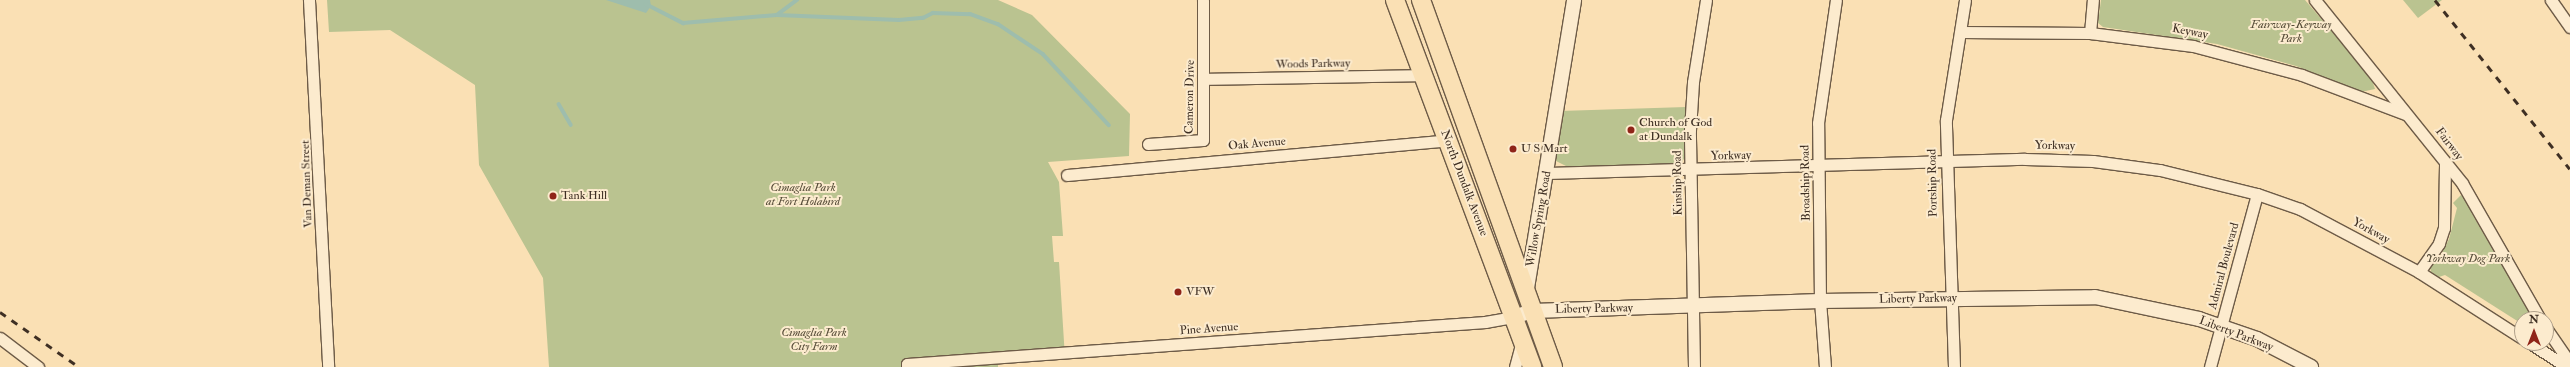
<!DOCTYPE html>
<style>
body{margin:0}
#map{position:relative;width:2570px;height:367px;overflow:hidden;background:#fae0b4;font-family:"IM FELL Double Pica",serif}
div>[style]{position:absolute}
.green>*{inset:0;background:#bac390}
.water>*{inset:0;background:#9ebdad}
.stream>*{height:3.5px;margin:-1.75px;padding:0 1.75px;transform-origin:1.75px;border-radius:1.75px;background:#9ebdad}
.roads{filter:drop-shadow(1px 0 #6d5b47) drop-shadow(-1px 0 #6d5b47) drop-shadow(0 1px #6d5b47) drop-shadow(0 -1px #6d5b47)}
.minor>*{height:11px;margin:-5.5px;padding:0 5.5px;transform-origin:5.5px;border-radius:5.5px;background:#fcebce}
.tertiary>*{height:14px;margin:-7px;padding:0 7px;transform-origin:7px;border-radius:7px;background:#fcebce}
.primary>*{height:18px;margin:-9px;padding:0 9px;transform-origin:9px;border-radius:9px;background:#fae0b4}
.rail>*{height:3px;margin-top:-1.5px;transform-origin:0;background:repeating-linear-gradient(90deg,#3e2f23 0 7px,transparent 0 14px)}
.dots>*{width:11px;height:11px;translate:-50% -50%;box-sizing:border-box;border:2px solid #fcebce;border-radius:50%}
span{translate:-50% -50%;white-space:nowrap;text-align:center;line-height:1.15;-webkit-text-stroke:4px #fcebce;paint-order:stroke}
.park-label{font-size:12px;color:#574d39;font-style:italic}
.street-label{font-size:12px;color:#3e2f23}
.poi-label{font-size:12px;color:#3e2f23}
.left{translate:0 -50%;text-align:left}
.north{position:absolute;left:2514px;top:311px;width:40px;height:40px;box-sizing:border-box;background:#fcebce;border:1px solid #b0a08a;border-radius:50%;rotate:0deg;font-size:11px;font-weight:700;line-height:16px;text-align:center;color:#3e2f23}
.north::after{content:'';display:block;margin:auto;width:14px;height:18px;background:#8f2418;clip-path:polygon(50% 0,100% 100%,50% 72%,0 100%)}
</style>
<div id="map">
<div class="green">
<div style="clip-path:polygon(327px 0,998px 0,1032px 15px,1130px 114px,1129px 156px,1048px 162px,1059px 182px,1063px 236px,1052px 236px,1054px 262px,1059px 262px,1065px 358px,998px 363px,998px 367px,549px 367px,543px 278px,479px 165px,475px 85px,390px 30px,329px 32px)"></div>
<div style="clip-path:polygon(2101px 0,2305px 0,2371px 77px,2375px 89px,2361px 92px,2296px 66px,2217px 44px,2103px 27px,2098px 23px)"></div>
<div style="clip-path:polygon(2403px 0,2442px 0,2418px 18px)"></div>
<div style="clip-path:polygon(1686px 107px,1686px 155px,1681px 164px,1592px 167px,1566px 166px,1554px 160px,1560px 111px)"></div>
<div style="clip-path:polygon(2461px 195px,2473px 207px,2471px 212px,2533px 319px,2522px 319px,2522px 324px,2445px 275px,2439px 277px,2431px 272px,2430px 266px,2434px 259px,2439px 259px,2449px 239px,2457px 208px,2453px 203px)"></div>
</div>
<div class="water">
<div style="clip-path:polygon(606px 0,650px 0,651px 6px,646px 13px)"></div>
</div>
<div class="stream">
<div style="left:646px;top:4px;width:42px;rotate:27.2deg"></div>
<div style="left:683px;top:23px;width:94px;rotate:-4.9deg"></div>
<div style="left:777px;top:15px;width:25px;rotate:-37deg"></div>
<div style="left:777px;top:15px;width:122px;rotate:2.3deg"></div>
<div style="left:899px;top:20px;width:24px;rotate:-5deg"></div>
<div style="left:923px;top:18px;width:11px;rotate:-27deg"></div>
<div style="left:933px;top:13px;width:37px;rotate:2deg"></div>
<div style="left:970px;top:14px;width:30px;rotate:20deg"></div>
<div style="left:998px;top:24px;width:54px;rotate:33.7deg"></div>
<div style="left:1043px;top:54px;width:97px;rotate:47.1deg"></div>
<div style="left:559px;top:104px;width:24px;rotate:60deg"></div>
</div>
<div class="roads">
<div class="minor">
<div style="left:309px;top:0;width:367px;rotate:87deg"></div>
<div style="left:2315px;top:0;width:235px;rotate:51.2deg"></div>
<div style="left:2462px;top:183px;width:157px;rotate:60.2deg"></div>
<div style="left:2551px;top:0;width:33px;rotate:55deg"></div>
<div style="left:1961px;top:32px;width:129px;rotate:0.4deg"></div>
<div style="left:2090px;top:33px;width:104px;rotate:7.2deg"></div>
<div style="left:2193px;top:46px;width:113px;rotate:14.9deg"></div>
<div style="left:2302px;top:75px;width:110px;rotate:20.7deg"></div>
<div style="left:2090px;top:33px;width:33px;rotate:-85deg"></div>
<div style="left:1203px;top:79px;width:221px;rotate:-1deg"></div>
<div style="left:1148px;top:144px;width:55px;rotate:-4.2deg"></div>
<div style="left:1203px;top:140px;width:140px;rotate:-90deg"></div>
<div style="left:1547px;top:173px;width:478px;rotate:-1.7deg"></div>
<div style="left:2025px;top:159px;width:68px;rotate:1.7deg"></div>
<div style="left:2093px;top:161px;width:68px;rotate:7.7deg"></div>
<div style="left:2160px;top:170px;width:100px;rotate:13.9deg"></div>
<div style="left:2257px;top:194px;width:46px;rotate:19.2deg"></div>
<div style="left:2300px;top:209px;width:135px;rotate:27.9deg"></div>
<div style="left:2419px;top:272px;width:122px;rotate:32.7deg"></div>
<div style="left:1067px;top:175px;width:383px;rotate:-5.2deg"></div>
<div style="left:2419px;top:272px;width:35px;rotate:-55deg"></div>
<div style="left:2439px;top:243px;width:16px;rotate:-72deg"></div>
<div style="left:2444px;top:228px;width:66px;rotate:-89.1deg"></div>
<div style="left:2546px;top:328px;width:42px;rotate:55.6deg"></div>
<div style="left:0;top:338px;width:48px;rotate:37.3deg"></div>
<div style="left:2530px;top:343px;width:44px;rotate:33deg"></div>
<div style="left:907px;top:367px;width:3px;rotate:-90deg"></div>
<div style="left:907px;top:364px;width:580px;rotate:-4.16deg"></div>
<div style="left:1485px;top:322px;width:28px;rotate:-10deg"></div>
<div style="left:1515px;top:367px;width:28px;rotate:-75deg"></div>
<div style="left:1694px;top:367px;width:237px;rotate:-91deg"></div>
<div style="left:1690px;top:130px;width:48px;rotate:-86.4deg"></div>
<div style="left:1693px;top:82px;width:83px;rotate:-81deg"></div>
<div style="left:1825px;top:367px;width:66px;rotate:-94.3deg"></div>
<div style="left:1820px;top:301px;width:178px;rotate:-90.6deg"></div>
<div style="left:1818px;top:123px;width:124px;rotate:-81.7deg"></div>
<div style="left:1954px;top:367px;width:247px;rotate:-91.9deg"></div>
<div style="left:1946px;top:120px;width:121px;rotate:-81deg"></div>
<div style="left:2210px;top:367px;width:179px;rotate:-74.8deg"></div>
</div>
<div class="tertiary">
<div style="left:1526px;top:294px;width:298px;rotate:-80.7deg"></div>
<div style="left:1513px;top:317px;width:21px;rotate:-17deg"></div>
<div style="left:1533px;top:311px;width:287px;rotate:-2deg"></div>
<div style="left:1820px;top:301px;width:275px;rotate:-0.8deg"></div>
<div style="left:2095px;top:297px;width:106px;rotate:11.9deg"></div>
<div style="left:2199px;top:319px;width:61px;rotate:19deg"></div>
<div style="left:2257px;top:339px;width:61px;rotate:27.4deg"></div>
</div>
<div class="primary">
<div style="left:1395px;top:0;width:392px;rotate:69.5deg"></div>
<div style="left:1421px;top:0;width:390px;rotate:70.2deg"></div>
</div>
</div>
<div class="rail">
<div style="left:2435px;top:0;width:216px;rotate:51.4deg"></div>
<div style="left:0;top:312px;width:96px;rotate:34.8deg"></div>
</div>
<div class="dots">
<div style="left:1631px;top:130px;background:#8f2418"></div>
<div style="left:1513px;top:149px;background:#8f2418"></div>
<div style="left:553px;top:196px;background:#8f2418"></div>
<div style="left:1178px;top:292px;background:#8f2418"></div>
</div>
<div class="park-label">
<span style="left:2291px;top:32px">Fairway-Keyway<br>Park</span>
<span style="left:803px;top:195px">Cimaglia Park<br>at Fort Holabird</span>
<span style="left:2468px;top:259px">Yorkway Dog Park</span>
<span style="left:814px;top:340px">Cimaglia Park<br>City Farm</span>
</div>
<div class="street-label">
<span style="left:2190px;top:32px;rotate:11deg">Keyway</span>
<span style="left:1313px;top:64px;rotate:-1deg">Woods Parkway</span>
<span style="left:1190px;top:97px;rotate:-89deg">Cameron Drive</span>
<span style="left:1257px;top:144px;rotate:-5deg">Oak Avenue</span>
<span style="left:2449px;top:144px;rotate:53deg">Fairway</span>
<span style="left:2055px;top:146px;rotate:1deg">Yorkway</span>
<span style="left:1731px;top:156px;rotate:-1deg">Yorkway</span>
<span style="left:1464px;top:183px;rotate:69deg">North Dundalk Avenue</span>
<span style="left:1678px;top:183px;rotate:-91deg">Kinship Road</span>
<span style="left:1806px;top:183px;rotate:-91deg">Broadship Road</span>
<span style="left:1933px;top:183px;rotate:-91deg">Portship Road</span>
<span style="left:307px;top:184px;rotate:-92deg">Van Deman Street</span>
<span style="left:1539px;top:219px;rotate:-80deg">Willow Spring Road</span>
<span style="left:2371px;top:231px;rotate:29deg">Yorkway</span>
<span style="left:2224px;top:266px;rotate:-75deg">Admiral Boulevard</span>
<span style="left:1918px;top:299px;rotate:-1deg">Liberty Parkway</span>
<span style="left:1594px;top:309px;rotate:-1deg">Liberty Parkway</span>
<span style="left:1209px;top:329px;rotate:-4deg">Pine Avenue</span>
<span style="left:2236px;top:334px;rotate:21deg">Liberty Parkway</span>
</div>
<div class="poi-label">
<span class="left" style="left:1639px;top:130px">Church of God<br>at Dundalk</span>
<span class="left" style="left:1521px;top:149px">U S Mart</span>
<span class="left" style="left:561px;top:196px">Tank Hill</span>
<span class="left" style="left:1186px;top:292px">VFW</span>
</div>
<div class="north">N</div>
</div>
